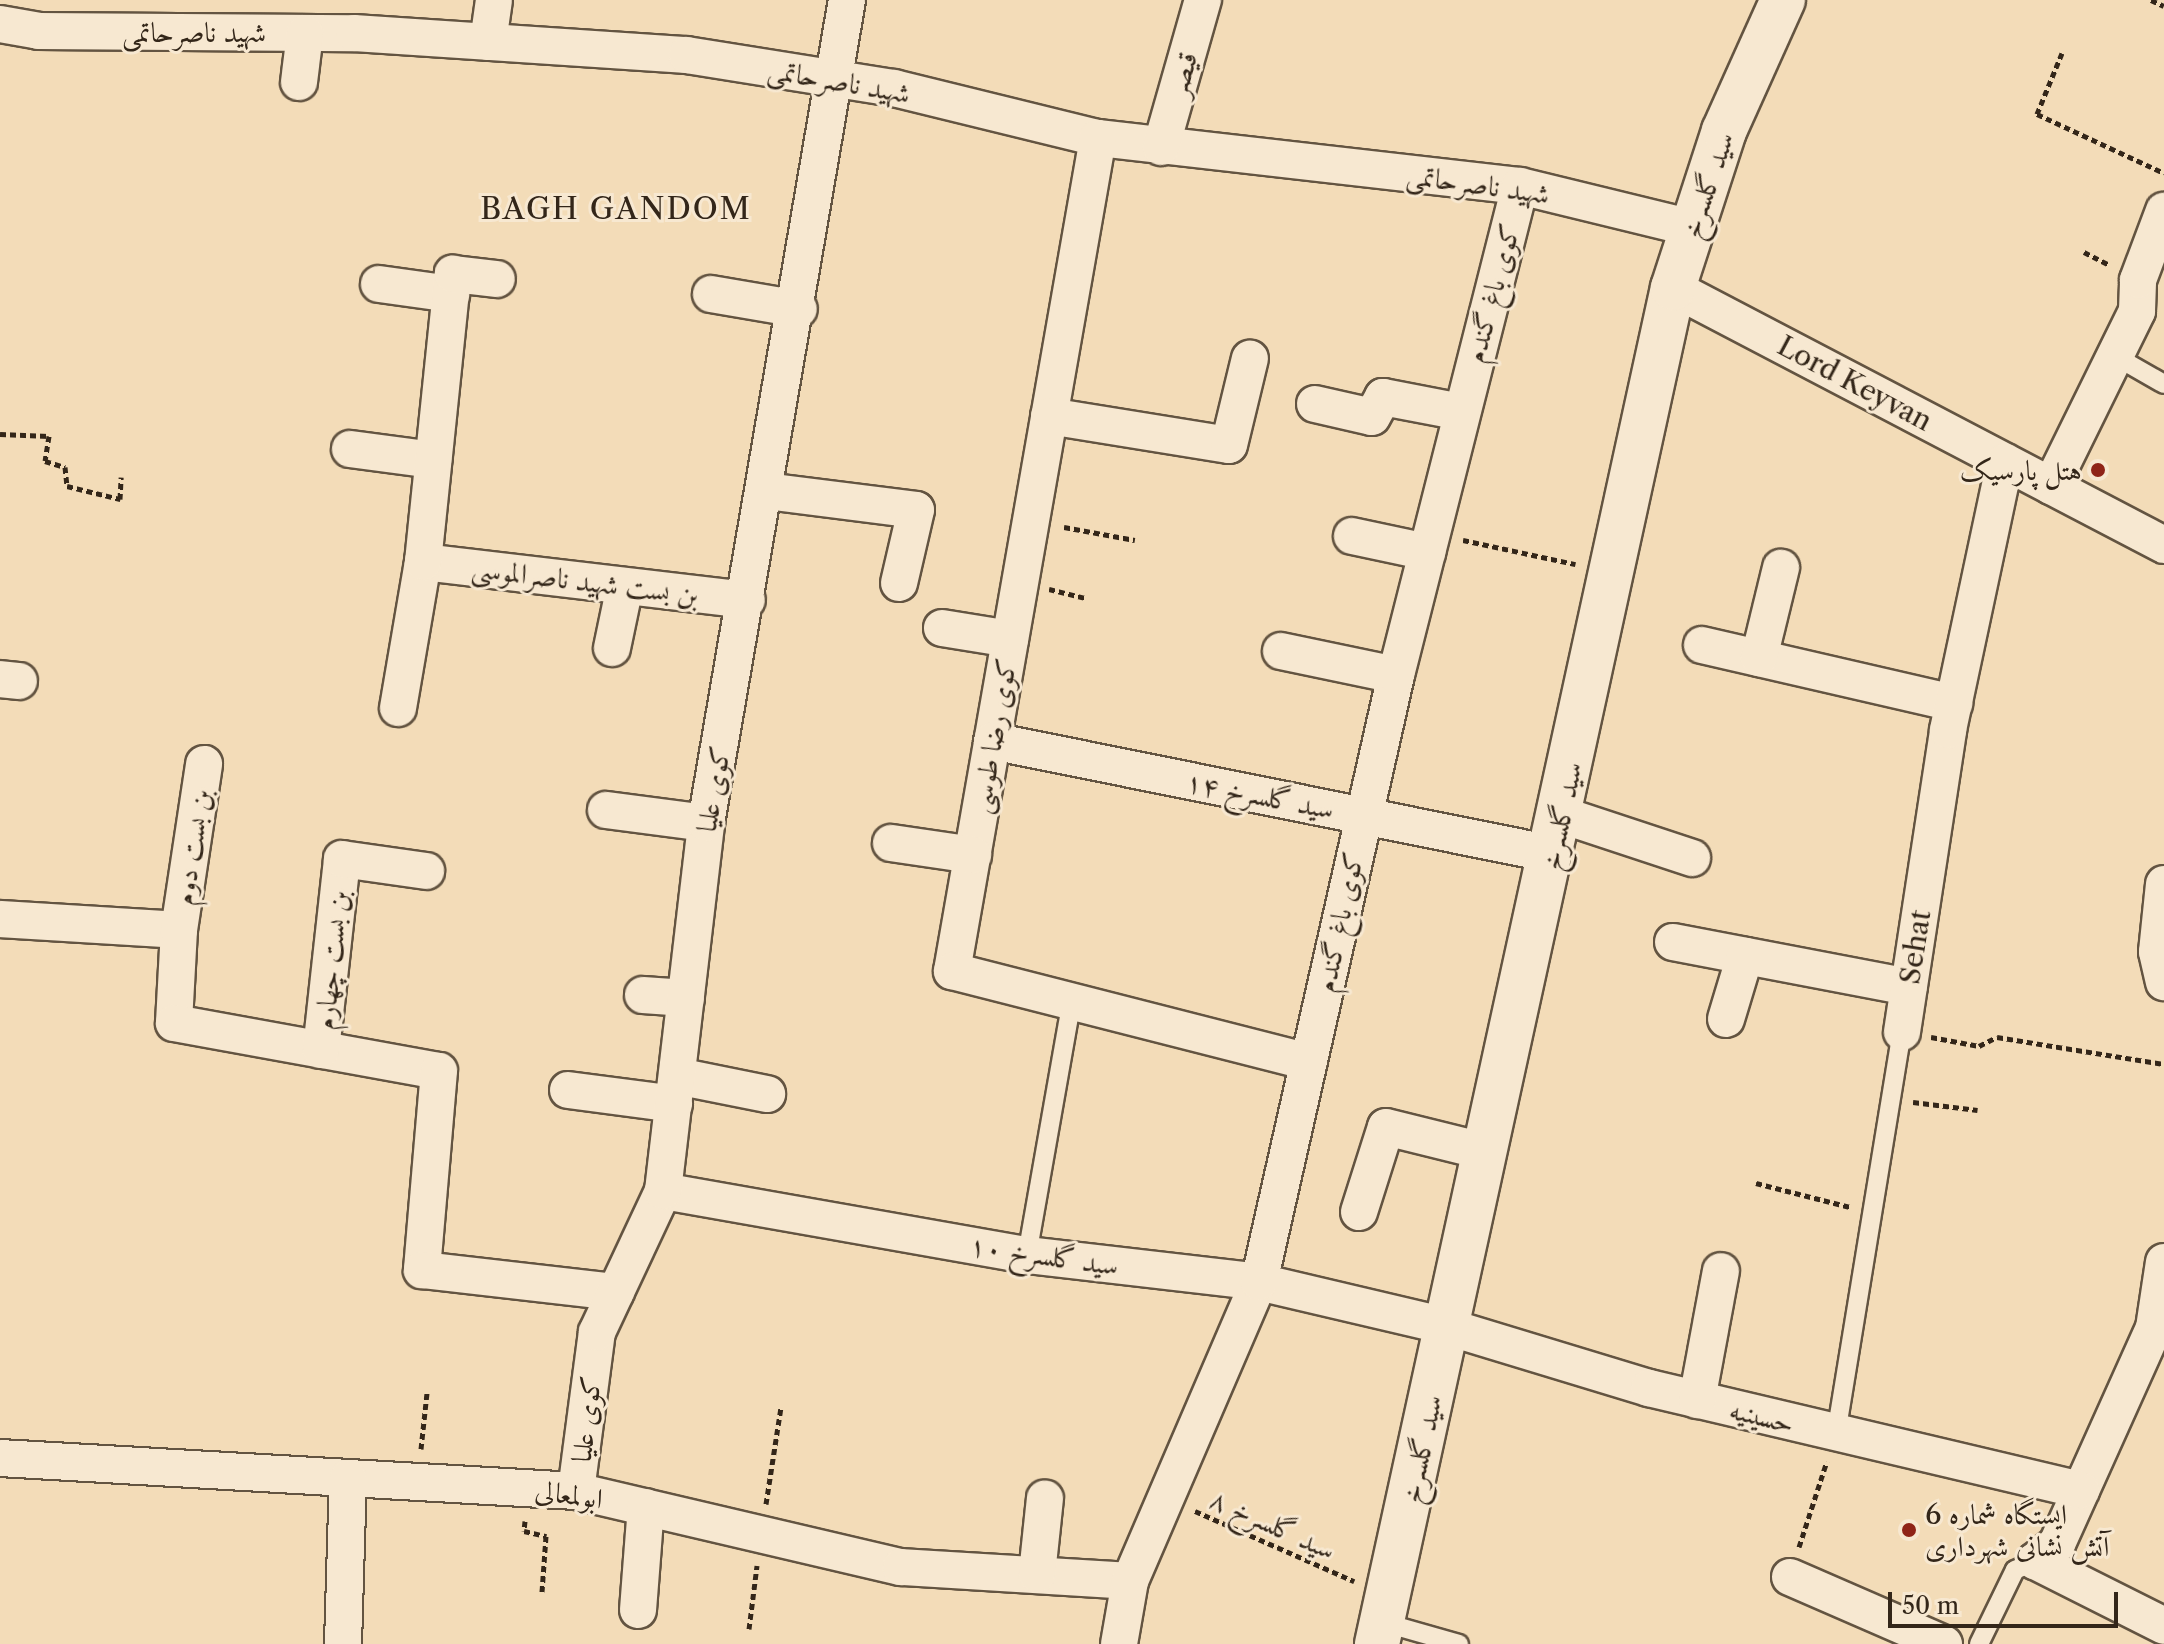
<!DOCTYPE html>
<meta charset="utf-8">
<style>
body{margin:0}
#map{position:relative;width:2164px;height:1644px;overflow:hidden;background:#f3dcb8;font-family:"Libre Caslon Text",Amiri,serif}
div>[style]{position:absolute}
.path>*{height:5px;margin-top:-2.5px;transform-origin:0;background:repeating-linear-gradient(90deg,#332619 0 6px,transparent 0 10px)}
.roads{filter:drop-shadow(2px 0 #635441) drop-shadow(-2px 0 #635441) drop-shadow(0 2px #635441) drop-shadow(0 -2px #635441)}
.lane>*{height:18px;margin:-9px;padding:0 9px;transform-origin:9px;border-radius:9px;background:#f7e8d1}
.street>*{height:36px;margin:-18px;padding:0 18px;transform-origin:18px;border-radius:18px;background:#f7e8d1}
.secondary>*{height:44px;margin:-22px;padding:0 22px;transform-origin:22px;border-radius:22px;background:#f7e8d1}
.dots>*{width:22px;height:22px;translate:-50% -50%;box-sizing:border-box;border:4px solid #f7e8d1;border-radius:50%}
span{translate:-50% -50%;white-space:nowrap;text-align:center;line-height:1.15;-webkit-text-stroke:6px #f7e8d1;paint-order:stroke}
.street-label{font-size:28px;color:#332619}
.poi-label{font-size:28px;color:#332619}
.right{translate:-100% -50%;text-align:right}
.left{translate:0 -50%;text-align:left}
.neighbourhood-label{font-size:30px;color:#332619;letter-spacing:2px}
.scale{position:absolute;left:1888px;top:1592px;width:230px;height:36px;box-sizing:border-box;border:4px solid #332619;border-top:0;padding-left:10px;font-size:24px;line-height:28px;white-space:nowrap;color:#332619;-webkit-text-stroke:6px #f7e8d1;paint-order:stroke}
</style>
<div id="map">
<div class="path">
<div style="left:2151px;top:0;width:14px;rotate:25deg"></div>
<div style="left:2062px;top:53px;width:66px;rotate:112.3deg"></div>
<div style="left:2037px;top:114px;width:140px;rotate:24.9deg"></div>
<div style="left:2084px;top:252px;width:27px;rotate:27deg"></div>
<div style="left:0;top:434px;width:49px;rotate:2.3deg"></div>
<div style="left:49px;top:436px;width:25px;rotate:99deg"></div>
<div style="left:45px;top:461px;width:21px;rotate:17deg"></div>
<div style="left:65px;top:467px;width:19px;rotate:84deg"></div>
<div style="left:67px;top:486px;width:55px;rotate:13.8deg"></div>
<div style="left:120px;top:499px;width:22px;rotate:-87deg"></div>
<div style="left:1064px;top:527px;width:72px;rotate:10.4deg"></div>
<div style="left:1463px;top:540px;width:115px;rotate:12.1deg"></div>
<div style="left:1049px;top:589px;width:38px;rotate:14deg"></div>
<div style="left:1931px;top:1037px;width:49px;rotate:10.6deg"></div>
<div style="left:1979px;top:1046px;width:20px;rotate:-27deg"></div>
<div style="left:1997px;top:1037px;width:169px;rotate:9.2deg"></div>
<div style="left:1913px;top:1102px;width:65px;rotate:7deg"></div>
<div style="left:1756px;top:1183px;width:97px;rotate:14.3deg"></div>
<div style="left:421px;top:1449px;width:56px;rotate:-83.9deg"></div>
<div style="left:766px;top:1504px;width:98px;rotate:-81.2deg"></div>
<div style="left:1195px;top:1511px;width:174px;rotate:23.8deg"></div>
<div style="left:525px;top:1521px;width:10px;rotate:96deg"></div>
<div style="left:524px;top:1531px;width:23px;rotate:13deg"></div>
<div style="left:546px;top:1536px;width:56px;rotate:94.1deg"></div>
<div style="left:1799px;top:1547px;width:90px;rotate:-72deg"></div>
<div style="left:749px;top:1629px;width:64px;rotate:-82.8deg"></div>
</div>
<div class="roads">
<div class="lane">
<div style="left:2115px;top:356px;width:56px;rotate:29.7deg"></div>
<div style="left:1027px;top:1255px;width:258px;rotate:-80deg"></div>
<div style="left:1836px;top:1434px;width:407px;rotate:-80.7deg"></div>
<div style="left:1382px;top:1622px;width:80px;rotate:15.9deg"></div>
<div style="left:1979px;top:1644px;width:82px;rotate:-64.1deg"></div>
<div style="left:2015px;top:1570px;width:22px;rotate:-24deg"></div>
</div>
<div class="street">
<div style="left:0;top:24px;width:39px;rotate:10deg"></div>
<div style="left:38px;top:31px;width:316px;rotate:0.4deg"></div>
<div style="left:354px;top:33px;width:334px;rotate:3.8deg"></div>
<div style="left:687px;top:55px;width:210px;rotate:9.1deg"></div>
<div style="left:894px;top:88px;width:210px;rotate:13.8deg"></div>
<div style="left:1098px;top:138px;width:425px;rotate:6.5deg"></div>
<div style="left:1520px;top:186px;width:177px;rotate:13.7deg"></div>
<div style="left:488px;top:42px;width:42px;rotate:-81.9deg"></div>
<div style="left:299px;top:82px;width:49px;rotate:-83deg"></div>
<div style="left:1098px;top:138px;width:846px;rotate:99.94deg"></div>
<div style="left:952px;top:971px;width:368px;rotate:14.3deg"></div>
<div style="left:1161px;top:147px;width:153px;rotate:-74.1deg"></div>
<div style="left:379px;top:284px;width:73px;rotate:7.9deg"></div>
<div style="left:1673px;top:288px;width:554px;rotate:27.63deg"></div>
<div style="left:711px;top:294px;width:89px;rotate:9.7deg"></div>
<div style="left:1315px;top:404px;width:58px;rotate:12.8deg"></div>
<div style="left:1372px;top:417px;width:23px;rotate:-61deg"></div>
<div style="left:1383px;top:397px;width:79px;rotate:10.9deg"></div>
<div style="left:1049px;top:416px;width:182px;rotate:9.2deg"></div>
<div style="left:1229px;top:445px;width:89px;rotate:-76.4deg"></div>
<div style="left:350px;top:449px;width:84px;rotate:7.5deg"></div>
<div style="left:2051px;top:486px;width:195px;rotate:-63.8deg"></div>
<div style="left:2137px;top:311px;width:31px;rotate:-88deg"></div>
<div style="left:2138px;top:280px;width:74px;rotate:-69.4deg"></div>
<div style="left:766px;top:491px;width:151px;rotate:7.2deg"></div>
<div style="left:916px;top:510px;width:75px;rotate:103.1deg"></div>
<div style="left:1352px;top:536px;width:77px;rotate:12deg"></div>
<div style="left:423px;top:562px;width:326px;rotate:6.7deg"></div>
<div style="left:942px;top:628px;width:69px;rotate:9.2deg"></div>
<div style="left:1702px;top:645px;width:259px;rotate:13deg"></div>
<div style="left:612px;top:648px;width:63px;rotate:-78.2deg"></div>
<div style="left:1281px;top:651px;width:117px;rotate:11.8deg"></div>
<div style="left:1759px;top:658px;width:93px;rotate:-76.3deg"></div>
<div style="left:0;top:679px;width:19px;rotate:6deg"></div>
<div style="left:398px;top:708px;width:148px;rotate:-80.3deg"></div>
<div style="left:423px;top:562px;width:290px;rotate:-84.1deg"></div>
<div style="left:453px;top:274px;width:44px;rotate:6.5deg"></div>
<div style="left:992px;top:741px;width:546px;rotate:11.41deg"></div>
<div style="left:606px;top:810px;width:101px;rotate:7.4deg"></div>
<div style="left:1562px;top:815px;width:137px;rotate:18.3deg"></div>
<div style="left:891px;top:843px;width:83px;rotate:8.3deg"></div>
<div style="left:2164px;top:884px;width:68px;rotate:95.9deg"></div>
<div style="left:2157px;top:952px;width:31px;rotate:77deg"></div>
<div style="left:0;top:919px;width:179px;rotate:3.5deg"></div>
<div style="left:179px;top:930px;width:93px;rotate:93.1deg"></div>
<div style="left:174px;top:1023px;width:269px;rotate:10.3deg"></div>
<div style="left:439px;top:1071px;width:200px;rotate:94.9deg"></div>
<div style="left:422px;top:1270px;width:195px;rotate:6.5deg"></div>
<div style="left:179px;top:930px;width:168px;rotate:-81.4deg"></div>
<div style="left:1673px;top:942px;width:240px;rotate:10.8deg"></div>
<div style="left:643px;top:995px;width:43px;rotate:4deg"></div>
<div style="left:1726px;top:1019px;width:66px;rotate:-73.2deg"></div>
<div style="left:1902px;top:1032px;width:305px;rotate:-81.3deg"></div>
<div style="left:1948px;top:730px;width:274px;rotate:-78deg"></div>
<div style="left:321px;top:1050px;width:192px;rotate:-83.7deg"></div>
<div style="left:342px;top:859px;width:85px;rotate:8.1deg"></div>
<div style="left:677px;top:1076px;width:92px;rotate:11.3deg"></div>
<div style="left:568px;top:1090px;width:107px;rotate:7.5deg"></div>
<div style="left:663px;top:1191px;width:370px;rotate:10deg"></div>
<div style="left:1027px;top:1255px;width:234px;rotate:6.6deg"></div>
<div style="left:1259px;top:1282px;width:171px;rotate:13.2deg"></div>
<div style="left:1359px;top:1212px;width:89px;rotate:-72.4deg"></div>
<div style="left:1386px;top:1127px;width:79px;rotate:13.9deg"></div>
<div style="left:2164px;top:1262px;width:67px;rotate:98.6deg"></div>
<div style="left:2154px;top:1328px;width:237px;rotate:114.2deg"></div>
<div style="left:2057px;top:1544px;width:28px;rotate:142deg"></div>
<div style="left:2035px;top:1561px;width:144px;rotate:26.7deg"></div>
<div style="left:1448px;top:1327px;width:210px;rotate:16.9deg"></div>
<div style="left:1649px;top:1388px;width:444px;rotate:13.3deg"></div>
<div style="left:1697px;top:1400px;width:131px;rotate:-79.5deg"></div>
<div style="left:0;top:1458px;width:577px;rotate:3.28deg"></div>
<div style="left:576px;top:1491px;width:334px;rotate:13.2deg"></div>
<div style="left:901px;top:1567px;width:229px;rotate:3.5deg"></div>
<div style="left:576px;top:1491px;width:160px;rotate:-82.5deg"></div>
<div style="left:597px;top:1332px;width:156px;rotate:-64.9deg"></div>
<div style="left:663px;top:1191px;width:371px;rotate:-83.3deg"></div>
<div style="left:706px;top:823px;width:835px;rotate:-80.28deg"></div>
<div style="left:1037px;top:1574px;width:76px;rotate:-84deg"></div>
<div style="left:1790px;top:1577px;width:168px;rotate:23.5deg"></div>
<div style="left:638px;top:1610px;width:103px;rotate:-85.6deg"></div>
<div style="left:343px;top:1644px;width:166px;rotate:-88.3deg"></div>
<div style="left:1119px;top:1644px;width:64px;rotate:-80.1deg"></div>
<div style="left:1130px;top:1581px;width:326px;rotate:-66.7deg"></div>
<div style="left:1259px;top:1282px;width:622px;rotate:-77.28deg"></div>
<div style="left:1396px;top:675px;width:504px;rotate:-75.77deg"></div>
</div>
<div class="secondary">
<div style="left:1377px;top:1644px;width:1388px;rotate:-77.69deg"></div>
<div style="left:1673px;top:288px;width:165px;rotate:-72deg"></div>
<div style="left:1724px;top:131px;width:144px;rotate:-65.8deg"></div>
</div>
</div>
<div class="dots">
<div style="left:2098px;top:470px;background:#8f2418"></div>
<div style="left:1909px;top:1530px;background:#8f2418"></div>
</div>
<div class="street-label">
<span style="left:194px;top:32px">شهید ناصرحاتمی</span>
<span style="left:1182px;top:74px;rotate:-74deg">قیصر</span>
<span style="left:839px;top:81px;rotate:10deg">شهید ناصرحاتمی</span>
<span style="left:1478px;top:184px;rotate:8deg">شهید ناصرحاتمی</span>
<span style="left:1707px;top:185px;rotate:-71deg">سید گلسرخ</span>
<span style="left:1492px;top:293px;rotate:-75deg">کوی باغ گندم</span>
<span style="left:1855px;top:383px;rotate:28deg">Lord Keyvan</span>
<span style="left:585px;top:581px;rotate:7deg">بن بست شهید ناصرالموسی</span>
<span style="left:993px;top:736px;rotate:-80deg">کوی رضا طوسی</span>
<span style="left:713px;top:789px;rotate:-80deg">کوی علیا</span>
<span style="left:1260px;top:795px;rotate:11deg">سید گلسرخ ۱۴</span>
<span style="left:1561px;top:816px;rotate:-78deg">سید گلسرخ</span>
<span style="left:192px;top:847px;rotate:-81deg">بن بست دوم</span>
<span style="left:1339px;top:922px;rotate:-78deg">کوی باغ گندم</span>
<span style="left:1915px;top:947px;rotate:-81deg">Sehat</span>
<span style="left:331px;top:960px;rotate:-84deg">بن بست چهارم</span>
<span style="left:1044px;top:1255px;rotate:8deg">سید گلسرخ ۱۰</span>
<span style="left:1762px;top:1416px;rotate:14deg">حسینیه</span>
<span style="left:586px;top:1419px;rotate:-83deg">کوی علیا</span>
<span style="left:1421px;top:1449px;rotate:-78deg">سید گلسرخ</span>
<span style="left:569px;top:1494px;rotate:8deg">ابولمعالی</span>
<span style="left:1273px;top:1524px;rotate:24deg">سید گلسرخ ۸</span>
</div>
<div class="poi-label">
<span class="right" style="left:2082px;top:470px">هتل پارسیک</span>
<span class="left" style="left:1925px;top:1530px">ایستگاه شماره 6<br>آتش نشانی شهرداری</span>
</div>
<div class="neighbourhood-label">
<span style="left:616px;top:209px">BAGH GANDOM</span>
</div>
<div class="scale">50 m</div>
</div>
